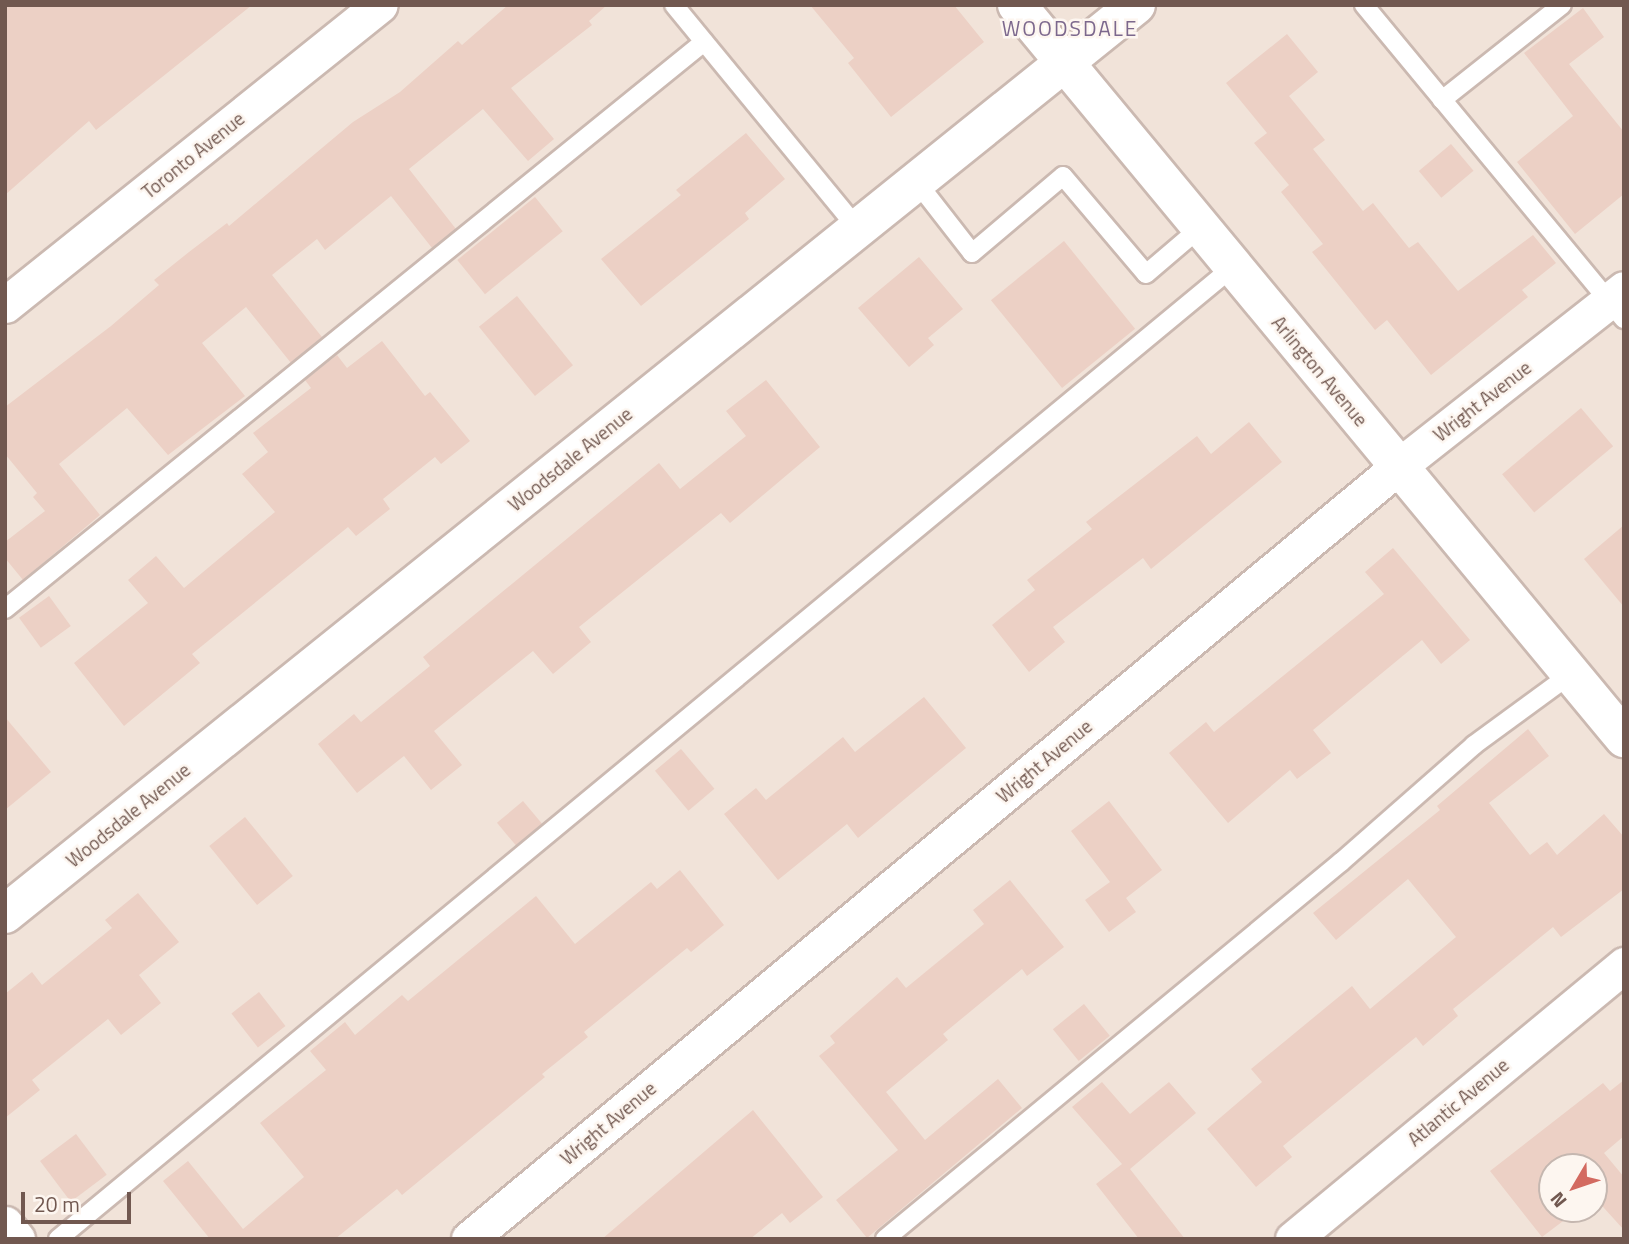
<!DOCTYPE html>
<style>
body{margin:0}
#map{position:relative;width:1629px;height:1244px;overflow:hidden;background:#faf2ea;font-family:"Titillium Web",sans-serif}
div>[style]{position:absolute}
.residential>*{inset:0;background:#f1e3d9}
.building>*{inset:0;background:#ecd0c5;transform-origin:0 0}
.roads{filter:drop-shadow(2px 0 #cbb9b1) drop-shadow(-2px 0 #cbb9b1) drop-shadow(0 2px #cbb9b1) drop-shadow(0 -2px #cbb9b1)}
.service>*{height:18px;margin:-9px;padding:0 9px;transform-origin:9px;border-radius:9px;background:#fff}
.minor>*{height:35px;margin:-17.5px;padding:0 17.5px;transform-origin:17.5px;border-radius:17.5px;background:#fff}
.tertiary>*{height:38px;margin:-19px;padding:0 19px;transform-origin:19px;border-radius:19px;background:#fff}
span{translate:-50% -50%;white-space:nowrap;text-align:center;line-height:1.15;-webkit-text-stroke:5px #fdf6f0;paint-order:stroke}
.street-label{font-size:19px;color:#715850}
.neighbourhood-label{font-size:21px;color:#7c688d;letter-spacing:2px}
.frame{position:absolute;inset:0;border:7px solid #715850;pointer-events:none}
.north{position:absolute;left:1538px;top:1153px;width:70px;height:70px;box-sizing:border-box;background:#fdf6f0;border:2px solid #c5b7b0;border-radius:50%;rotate:231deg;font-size:19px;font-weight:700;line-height:28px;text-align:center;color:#715850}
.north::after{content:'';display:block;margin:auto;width:24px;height:32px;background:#d36a60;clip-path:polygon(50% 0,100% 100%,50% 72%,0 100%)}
.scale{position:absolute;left:21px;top:1192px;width:110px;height:32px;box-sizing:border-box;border:4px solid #715850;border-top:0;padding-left:9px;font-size:21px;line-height:24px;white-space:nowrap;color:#715850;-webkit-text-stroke:5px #fdf6f0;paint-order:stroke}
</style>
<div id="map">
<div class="residential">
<div style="clip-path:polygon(evenodd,5px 5px,1624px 5px,1624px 1239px,5px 1239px,5px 5px,1552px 1167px,1594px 1167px,1594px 1209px,1552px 1209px,1552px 1167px)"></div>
</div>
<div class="building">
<div style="clip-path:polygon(5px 5px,252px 5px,96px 130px,89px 121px,5px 195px)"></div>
<div style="clip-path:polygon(508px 5px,607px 5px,589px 21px,592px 25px,511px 88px,554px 139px,528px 161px,483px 109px,409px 169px,456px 229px,432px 248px,391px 196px,325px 250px,317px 239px,272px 275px,322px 337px,291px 363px,246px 307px,202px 343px,245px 396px,168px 455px,127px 408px,59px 464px,100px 515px,23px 580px,5px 558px,5px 542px,45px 511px,33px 497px,37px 493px,5px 454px,5px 407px,111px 326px,159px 285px,154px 280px,189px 252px,227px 223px,229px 226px,353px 122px,400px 92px,458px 41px,462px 45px)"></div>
<div style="clip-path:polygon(810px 5px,954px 5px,984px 42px,891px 117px,848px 63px,854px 58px)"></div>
<div style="clip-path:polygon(1583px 8px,1604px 37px,1569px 64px,1624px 132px,1624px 194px,1575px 234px,1517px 162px,1573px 116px,1524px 53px)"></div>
<div style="clip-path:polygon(1287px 34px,1318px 72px,1289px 96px,1325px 140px,1313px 149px,1363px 211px,1373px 203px,1409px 248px,1418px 242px,1458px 291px,1533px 235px,1556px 263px,1522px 290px,1528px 297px,1431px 375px,1387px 320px,1375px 330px,1312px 252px,1323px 244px,1281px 192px,1289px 185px,1254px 143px,1267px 133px,1226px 83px)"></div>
<div style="clip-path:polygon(746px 133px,785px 179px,745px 213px,749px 219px,641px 306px,601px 259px,681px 195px,676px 190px)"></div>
<div style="left:1451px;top:144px;width:35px;height:42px;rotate:50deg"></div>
<div style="left:535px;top:197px;width:44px;height:100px;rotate:51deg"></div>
<div style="left:1064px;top:241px;width:113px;height:94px;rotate:51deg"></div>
<div style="clip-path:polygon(919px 257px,963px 309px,928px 338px,934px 345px,909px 367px,858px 308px)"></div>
<div style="left:517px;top:296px;width:89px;height:49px;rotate:51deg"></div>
<div style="clip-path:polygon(382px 341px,425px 396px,430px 392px,470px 441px,441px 464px,435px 457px,383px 499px,390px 509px,356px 536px,348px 527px,192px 654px,200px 663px,124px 726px,74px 663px,148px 603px,128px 580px,156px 556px,184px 588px,275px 512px,242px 474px,268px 452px,253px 433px,311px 388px,305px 380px,337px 355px,347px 368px)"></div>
<div style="clip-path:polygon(766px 380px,820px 447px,730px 523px,721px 513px,579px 627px,591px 642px,553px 674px,533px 651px,434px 731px,462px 765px,431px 790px,404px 756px,357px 793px,318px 744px,354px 714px,361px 722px,430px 666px,423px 657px,659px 463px,680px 489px,746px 436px,726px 411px)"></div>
<div style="left:1581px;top:408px;width:50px;height:103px;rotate:50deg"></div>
<div style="clip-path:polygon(1249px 422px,1282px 462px,1151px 569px,1143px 558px,1053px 627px,1065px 642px,1029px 672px,992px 625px,1035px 590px,1027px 580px,1092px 529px,1086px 522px,1197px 436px,1211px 454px)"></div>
<div style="clip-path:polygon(1624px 525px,1624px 607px,1584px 559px)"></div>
<div style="clip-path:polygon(1393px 548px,1470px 640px,1441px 664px,1422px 640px,1313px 730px,1331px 753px,1297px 779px,1290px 770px,1228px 823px,1169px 753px,1206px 722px,1214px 732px,1384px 594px,1365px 572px)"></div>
<div style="left:49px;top:596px;width:37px;height:37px;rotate:54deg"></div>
<div style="clip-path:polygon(924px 697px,966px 748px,858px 838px,847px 824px,778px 880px,724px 814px,756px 788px,766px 800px,843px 737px,855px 752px)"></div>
<div style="clip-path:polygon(5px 717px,51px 772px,5px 810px)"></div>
<div style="clip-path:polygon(1528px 729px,1549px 756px,1489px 803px,1530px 855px,1547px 842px,1557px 855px,1604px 814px,1624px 837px,1624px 889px,1561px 937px,1553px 927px,1453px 1009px,1458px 1016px,1423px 1046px,1416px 1037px,1283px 1146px,1292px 1157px,1256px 1187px,1207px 1129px,1262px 1082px,1251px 1069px,1352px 986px,1370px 1009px,1456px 937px,1408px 879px,1336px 940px,1313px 913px,1440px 810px,1437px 806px)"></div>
<div style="left:681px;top:749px;width:52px;height:34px;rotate:50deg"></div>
<div style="left:523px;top:801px;width:30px;height:34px;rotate:50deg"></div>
<div style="clip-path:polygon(1109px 801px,1162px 870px,1126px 898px,1136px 912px,1109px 932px,1085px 900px,1110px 882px,1071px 831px)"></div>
<div style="left:245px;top:817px;width:76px;height:46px;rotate:51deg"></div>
<div style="clip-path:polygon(680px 870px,724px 925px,691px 952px,687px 948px,584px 1032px,588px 1037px,542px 1074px,545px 1077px,402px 1195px,397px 1189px,335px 1239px,210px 1239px,163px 1181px,188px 1161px,243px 1229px,304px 1177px,260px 1123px,326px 1070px,310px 1051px,345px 1022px,355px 1035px,402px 995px,408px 1001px,536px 896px,575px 944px,651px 882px,657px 889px)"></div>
<div style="clip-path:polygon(1010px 880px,1064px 947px,1027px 976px,1022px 969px,943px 1034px,948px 1040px,886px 1092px,925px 1140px,998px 1079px,1022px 1108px,867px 1238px,836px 1200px,898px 1150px,819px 1056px,835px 1043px,830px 1036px,897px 977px,906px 988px,984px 924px,973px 910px)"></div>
<div style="clip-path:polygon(138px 893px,179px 942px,139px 975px,161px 1003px,121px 1035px,108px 1019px,32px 1080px,40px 1090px,5px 1118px,5px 994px,32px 972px,42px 985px,112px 928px,105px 920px)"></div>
<div style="left:259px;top:992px;width:43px;height:35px;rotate:52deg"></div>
<div style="left:1084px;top:1004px;width:41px;height:40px;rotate:51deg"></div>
<div style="clip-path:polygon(1624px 1080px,1624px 1136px,1604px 1153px,1624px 1177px,1624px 1230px,1594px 1197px,1594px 1167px,1552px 1167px,1552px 1209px,1579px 1209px,1542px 1237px,1490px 1171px,1603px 1083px,1610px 1091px)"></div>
<div style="clip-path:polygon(1102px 1082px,1130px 1114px,1169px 1082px,1196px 1113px,1130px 1169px,1185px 1239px,1139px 1239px,1096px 1184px,1122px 1164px,1072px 1107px)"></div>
<div style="clip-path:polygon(753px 1110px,823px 1197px,790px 1223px,782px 1213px,750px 1239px,602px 1239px)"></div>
<div style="left:76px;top:1134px;width:51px;height:45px;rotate:53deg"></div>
</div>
<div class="roads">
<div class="service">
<div style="left:674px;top:5px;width:288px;rotate:50.6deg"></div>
<div style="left:1364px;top:5px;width:408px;rotate:50.4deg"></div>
<div style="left:1442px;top:100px;width:153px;rotate:-38.4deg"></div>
<div style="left:916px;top:181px;width:91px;rotate:52.1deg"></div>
<div style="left:972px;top:253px;width:119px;rotate:-40.2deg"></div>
<div style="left:1063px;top:176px;width:128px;rotate:49.7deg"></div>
<div style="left:1146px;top:274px;width:72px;rotate:-40.5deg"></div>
<div style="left:5px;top:609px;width:900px;rotate:-39.05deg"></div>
<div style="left:58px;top:1239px;width:1525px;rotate:-39.6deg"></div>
<div style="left:885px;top:1239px;width:592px;rotate:-39.58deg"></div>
<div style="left:1341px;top:862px;width:177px;rotate:-41.3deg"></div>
<div style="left:1474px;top:745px;width:120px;rotate:-36.2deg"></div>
</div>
<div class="minor">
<div style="left:5px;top:305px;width:480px;rotate:-38.7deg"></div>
<div style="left:5px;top:1224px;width:19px;rotate:51deg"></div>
<div style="left:469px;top:1239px;width:1209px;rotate:-39.73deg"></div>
<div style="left:1399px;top:466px;width:286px;rotate:-38.2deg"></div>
<div style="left:1293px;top:1239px;width:430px;rotate:-39.6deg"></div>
</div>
<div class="tertiary">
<div style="left:1017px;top:5px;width:952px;rotate:50.37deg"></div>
<div style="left:5px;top:914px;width:1451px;rotate:-38.79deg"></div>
</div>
</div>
<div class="street-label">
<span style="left:193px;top:155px;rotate:-39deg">Toronto Avenue</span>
<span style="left:1320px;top:371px;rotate:50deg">Arlington Avenue</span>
<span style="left:1482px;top:401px;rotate:-38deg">Wright Avenue</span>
<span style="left:570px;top:459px;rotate:-39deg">Woodsdale Avenue</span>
<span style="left:1044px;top:761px;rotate:-40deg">Wright Avenue</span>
<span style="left:128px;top:815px;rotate:-39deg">Woodsdale Avenue</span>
<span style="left:1458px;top:1102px;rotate:-40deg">Atlantic Avenue</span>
<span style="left:608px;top:1123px;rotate:-40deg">Wright Avenue</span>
</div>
<div class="neighbourhood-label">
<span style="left:1070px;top:28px">WOODSDALE</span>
</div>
<div class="frame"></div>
<div class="north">N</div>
<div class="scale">20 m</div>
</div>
